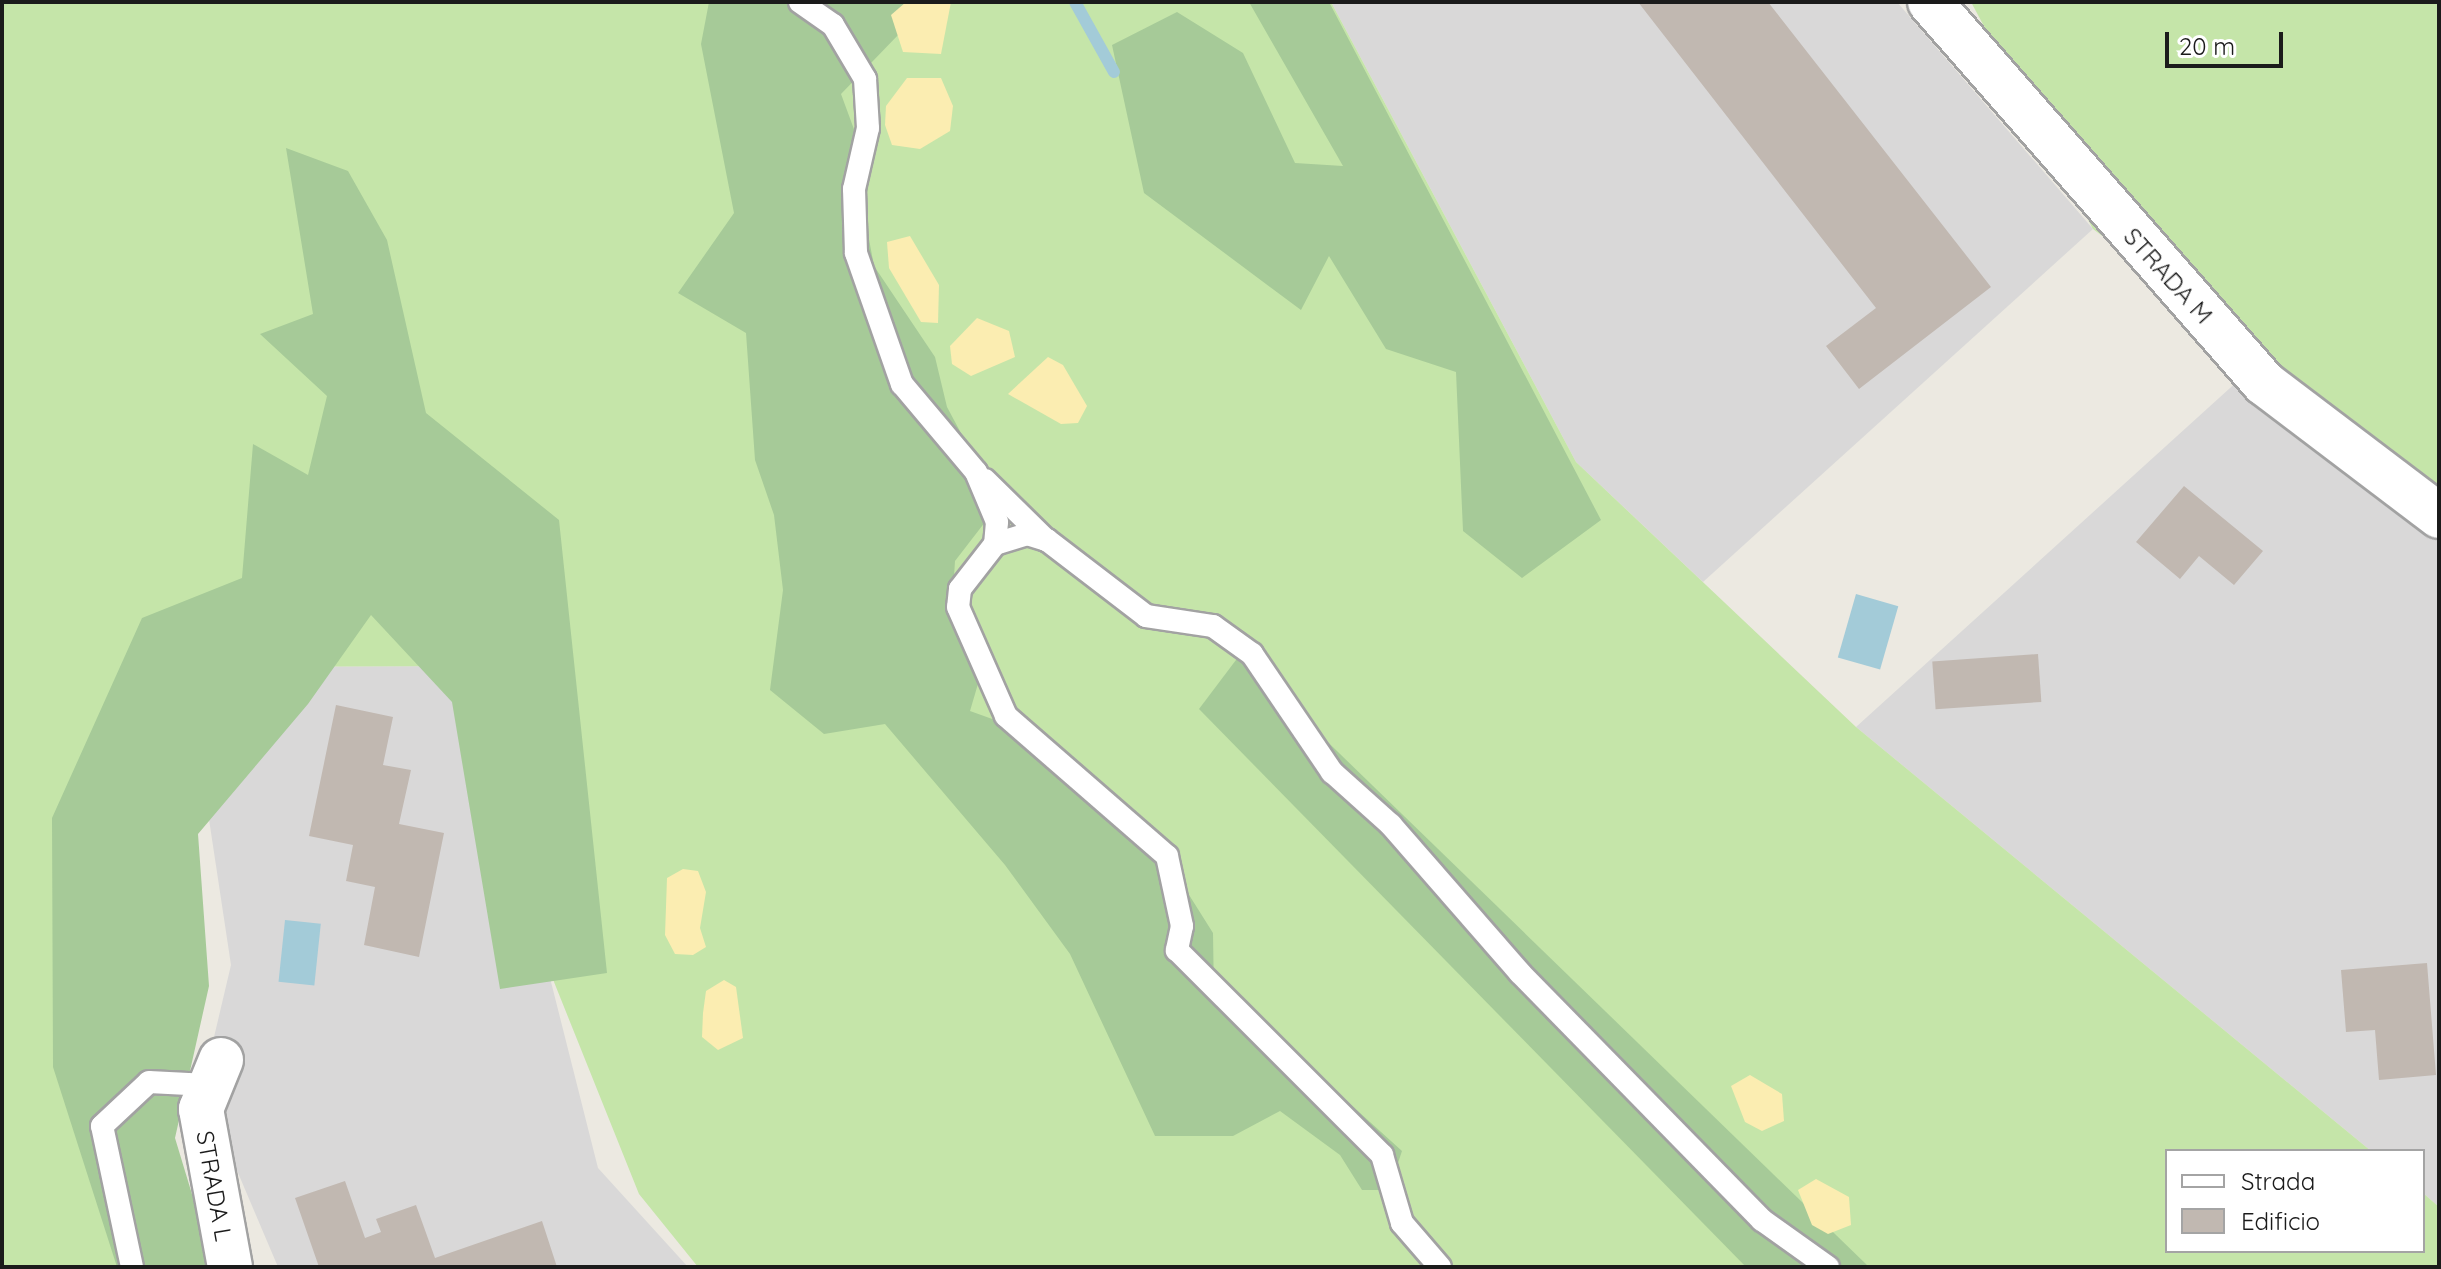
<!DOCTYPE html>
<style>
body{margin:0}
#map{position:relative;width:2441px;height:1269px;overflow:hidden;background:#ece9e1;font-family:Quicksand,sans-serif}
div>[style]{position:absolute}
.residential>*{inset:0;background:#d9d8d8}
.grass>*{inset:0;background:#c5e5a9}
.forest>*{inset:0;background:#a6ca98}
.sand>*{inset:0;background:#fbedb1}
.water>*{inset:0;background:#a3cbd8;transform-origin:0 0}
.stream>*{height:12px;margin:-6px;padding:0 6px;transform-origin:6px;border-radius:6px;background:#a3cbd8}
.building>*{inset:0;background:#c1b8b1;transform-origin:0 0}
.roads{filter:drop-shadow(2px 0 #a2a2a2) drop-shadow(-2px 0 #a2a2a2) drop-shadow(0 2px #a2a2a2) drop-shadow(0 -2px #a2a2a2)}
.lane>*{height:22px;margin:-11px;padding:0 11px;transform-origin:11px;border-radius:11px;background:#fff}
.street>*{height:44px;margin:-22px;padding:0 22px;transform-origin:22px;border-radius:22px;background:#fff}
span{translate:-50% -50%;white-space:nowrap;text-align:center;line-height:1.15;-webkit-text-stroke:6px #fff;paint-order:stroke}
.street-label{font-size:24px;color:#1b1b1b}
.frame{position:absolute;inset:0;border:4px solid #1b1b1b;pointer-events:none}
.legend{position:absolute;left:2165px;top:1149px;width:260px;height:104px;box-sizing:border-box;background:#fff;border:2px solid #a4a4a4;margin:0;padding:10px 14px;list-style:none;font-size:24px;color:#1b1b1b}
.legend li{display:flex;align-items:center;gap:16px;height:40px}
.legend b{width:40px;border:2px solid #a4a4a4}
.scale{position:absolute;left:2165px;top:32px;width:118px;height:36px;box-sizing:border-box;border:4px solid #1b1b1b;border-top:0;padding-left:10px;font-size:24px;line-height:28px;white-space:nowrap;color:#1b1b1b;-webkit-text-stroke:6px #fff;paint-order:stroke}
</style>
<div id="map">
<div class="residential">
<div style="clip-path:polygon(1331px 2px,1897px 2px,2093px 229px,1703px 582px,1576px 462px)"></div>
<div style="clip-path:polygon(2251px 369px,2439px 506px,2439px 1207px,2423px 1193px,2423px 1151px,2371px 1151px,1856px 727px)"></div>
<div style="clip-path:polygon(505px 666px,546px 962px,598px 1168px,688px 1267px,278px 1267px,202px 1088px,231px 965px,186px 667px)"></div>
</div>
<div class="grass">
<div style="clip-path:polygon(2px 2px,1331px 2px,1576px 462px,1856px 727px,2371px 1151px,2167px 1151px,2167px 1251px,2423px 1251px,2423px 1193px,2439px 1207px,2439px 1267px,698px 1267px,639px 1194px,546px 962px,505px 666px,187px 667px,126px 1073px,177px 1267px,2px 1267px)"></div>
<div style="clip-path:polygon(1971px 2px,2439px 2px,2439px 488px,2093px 229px)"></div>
</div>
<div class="forest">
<div style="clip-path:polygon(709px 2px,930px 2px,841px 94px,869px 170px,865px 218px,874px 266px,935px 357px,947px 407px,999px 504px,955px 561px,952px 608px,985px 660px,970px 711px,1040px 736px,1174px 871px,1213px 933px,1214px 997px,1265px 1027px,1402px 1151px,1389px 1190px,1362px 1190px,1340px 1155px,1280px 1111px,1233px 1136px,1155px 1136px,1070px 954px,1005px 865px,885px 724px,824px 734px,770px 690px,783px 590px,774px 515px,755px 460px,746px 333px,678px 293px,734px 213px,701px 44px)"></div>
<div style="clip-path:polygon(1249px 2px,1329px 2px,1601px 520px,1522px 578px,1463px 531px,1456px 372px,1386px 349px,1329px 256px,1301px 310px,1144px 193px,1112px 45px,1177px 12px,1243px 53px,1295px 163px,1343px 166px)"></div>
<div style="clip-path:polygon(286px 148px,348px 171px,387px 240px,426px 413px,559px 520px,607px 973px,500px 989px,452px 702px,371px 615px,308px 704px,198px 834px,209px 986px,175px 1138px,214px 1267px,117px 1267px,53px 1067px,52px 818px,142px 618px,242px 578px,253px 444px,308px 475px,327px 396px,260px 334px,313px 314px)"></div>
<div style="clip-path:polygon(1239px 656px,1869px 1267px,1746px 1267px,1199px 709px)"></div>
</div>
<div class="sand">
<div style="clip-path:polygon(906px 2px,951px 2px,941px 54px,903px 52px,891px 15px)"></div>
<div style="clip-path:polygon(907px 78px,941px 78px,953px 106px,950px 131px,920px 149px,892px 145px,885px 125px,886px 106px)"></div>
<div style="clip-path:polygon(910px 236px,939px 285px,938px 323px,921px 322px,889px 268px,887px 242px)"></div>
<div style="clip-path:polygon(977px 318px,1009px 331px,1015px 357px,971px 376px,952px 364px,950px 346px)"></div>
<div style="clip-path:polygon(1048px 357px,1063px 365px,1087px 406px,1078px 423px,1061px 424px,1008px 394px)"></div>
<div style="clip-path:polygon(683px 869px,698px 871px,706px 892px,700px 928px,706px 947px,693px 955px,675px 954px,665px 935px,667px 878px)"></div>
<div style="clip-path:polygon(724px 980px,736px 987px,743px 1038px,718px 1050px,702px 1037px,703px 1013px,706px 991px)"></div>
<div style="clip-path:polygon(1750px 1075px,1782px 1094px,1784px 1121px,1762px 1131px,1745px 1122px,1731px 1086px)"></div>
<div style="clip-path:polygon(1816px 1179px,1849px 1197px,1851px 1225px,1828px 1234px,1812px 1225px,1798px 1190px)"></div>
</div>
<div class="water">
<div style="left:1856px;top:594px;width:44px;height:66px;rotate:16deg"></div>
<div style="left:285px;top:920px;width:36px;height:62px;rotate:6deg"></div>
</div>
<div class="stream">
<div style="left:1075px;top:2px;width:80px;rotate:60.9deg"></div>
</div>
<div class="building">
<div style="clip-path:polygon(1638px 2px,1768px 2px,1991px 287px,1859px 389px,1826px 346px,1876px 308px)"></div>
<div style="clip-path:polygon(2184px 486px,2263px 551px,2234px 585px,2199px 556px,2180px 579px,2136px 542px)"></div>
<div style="left:2038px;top:654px;width:48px;height:106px;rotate:86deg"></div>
<div style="clip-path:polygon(336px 705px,393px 717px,383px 765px,411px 770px,399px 824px,444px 833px,419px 957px,364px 945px,375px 887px,346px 881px,353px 845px,309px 836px)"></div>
<div style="clip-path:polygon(2427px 963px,2436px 1075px,2379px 1080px,2375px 1030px,2346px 1032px,2341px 970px)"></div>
<div style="clip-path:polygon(345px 1181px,365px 1238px,381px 1232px,376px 1219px,416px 1205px,435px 1258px,542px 1221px,557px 1267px,319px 1267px,295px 1198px)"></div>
</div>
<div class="roads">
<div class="lane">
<div style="left:800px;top:2px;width:40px;rotate:34.9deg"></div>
<div style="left:833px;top:25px;width:63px;rotate:59.3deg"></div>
<div style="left:865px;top:79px;width:49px;rotate:86.5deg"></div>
<div style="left:868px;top:128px;width:63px;rotate:102.9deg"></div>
<div style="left:854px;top:189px;width:64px;rotate:88.2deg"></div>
<div style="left:856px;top:253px;width:139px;rotate:70.7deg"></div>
<div style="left:902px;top:384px;width:115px;rotate:49.9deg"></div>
<div style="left:976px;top:472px;width:54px;rotate:67.2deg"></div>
<div style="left:997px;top:522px;width:22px;rotate:95deg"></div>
<div style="left:995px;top:544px;width:57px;rotate:127.9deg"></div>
<div style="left:960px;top:589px;width:18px;rotate:96deg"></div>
<div style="left:958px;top:607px;width:119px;rotate:66.2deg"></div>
<div style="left:1006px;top:716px;width:213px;rotate:41deg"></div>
<div style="left:1167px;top:856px;width:72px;rotate:77.9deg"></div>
<div style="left:1182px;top:926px;width:25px;rotate:102deg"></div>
<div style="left:1177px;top:950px;width:290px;rotate:45deg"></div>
<div style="left:1382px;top:1155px;width:71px;rotate:73.6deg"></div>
<div style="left:1402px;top:1223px;width:58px;rotate:49.2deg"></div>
<div style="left:985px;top:480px;width:86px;rotate:44.5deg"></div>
<div style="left:995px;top:544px;width:34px;rotate:-17deg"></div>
<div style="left:1027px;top:534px;width:21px;rotate:17deg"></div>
<div style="left:1047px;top:540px;width:125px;rotate:37.5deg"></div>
<div style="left:1146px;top:616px;width:68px;rotate:8.5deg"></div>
<div style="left:1213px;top:626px;width:48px;rotate:35.7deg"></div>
<div style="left:1252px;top:654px;width:143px;rotate:55.9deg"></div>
<div style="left:1332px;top:772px;width:79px;rotate:41.9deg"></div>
<div style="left:1391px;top:825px;width:196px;rotate:48.9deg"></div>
<div style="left:1520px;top:973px;width:346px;rotate:45.6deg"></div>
<div style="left:1762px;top:1220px;width:81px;rotate:35.5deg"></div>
<div style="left:132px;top:1267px;width:144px;rotate:-102deg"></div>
<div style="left:102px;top:1126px;width:64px;rotate:-43.1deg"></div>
<div style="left:149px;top:1082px;width:59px;rotate:2.9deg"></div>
</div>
<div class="street">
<div style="left:1930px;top:2px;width:507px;rotate:48.76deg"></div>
<div style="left:2264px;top:383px;width:220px;rotate:37.2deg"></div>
<div style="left:221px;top:1060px;width:53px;rotate:112.2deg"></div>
<div style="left:201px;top:1109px;width:161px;rotate:79.6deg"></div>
</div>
</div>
<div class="street-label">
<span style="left:2168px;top:276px;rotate:48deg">STRADA M</span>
<span style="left:214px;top:1186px;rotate:80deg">STRADA L</span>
</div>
<div class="frame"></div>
<ul class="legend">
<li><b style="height:10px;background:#fff"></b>Strada</li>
<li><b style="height:22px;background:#c1b8b1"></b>Edificio</li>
</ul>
<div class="scale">20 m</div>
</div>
